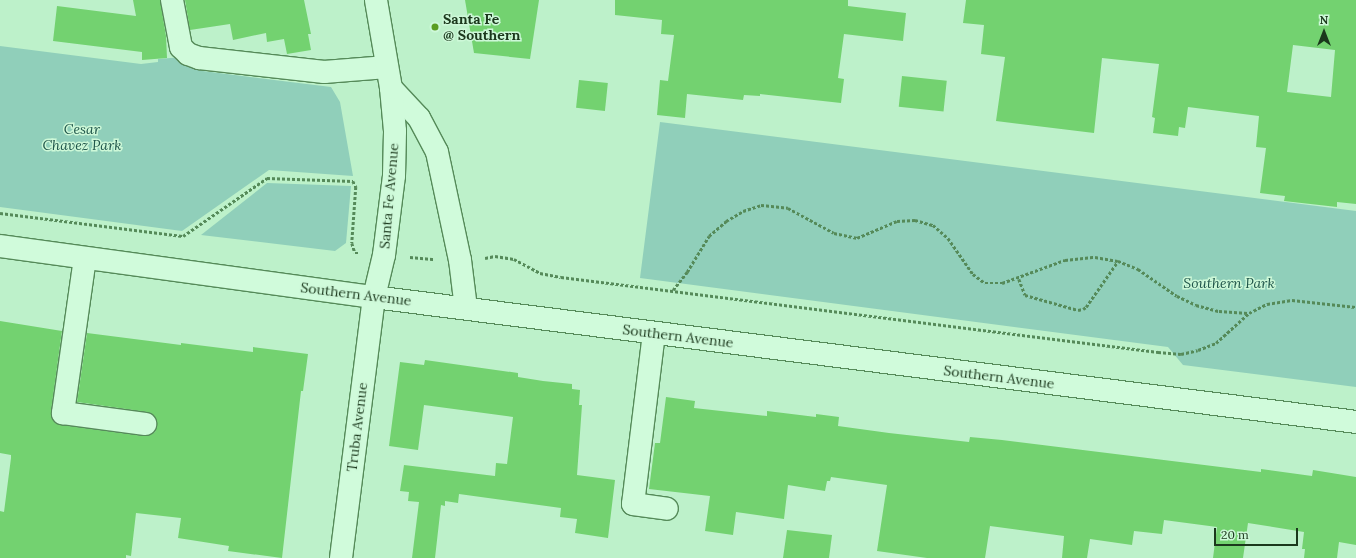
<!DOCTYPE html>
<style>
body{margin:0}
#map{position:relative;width:1356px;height:558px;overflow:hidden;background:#bdf1ca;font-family:Lora,serif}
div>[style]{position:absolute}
.green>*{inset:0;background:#90cfba}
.building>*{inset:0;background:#73d270;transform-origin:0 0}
.path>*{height:2.5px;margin-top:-1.25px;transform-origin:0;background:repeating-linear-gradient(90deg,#558a59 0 3px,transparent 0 5px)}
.roads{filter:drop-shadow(1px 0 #558a59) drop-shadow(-1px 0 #558a59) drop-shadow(0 1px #558a59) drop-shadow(0 -1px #558a59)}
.minor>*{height:22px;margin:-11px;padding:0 11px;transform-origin:11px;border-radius:11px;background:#d0fbdb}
.dots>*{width:11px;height:11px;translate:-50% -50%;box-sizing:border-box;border:2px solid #cdf8d8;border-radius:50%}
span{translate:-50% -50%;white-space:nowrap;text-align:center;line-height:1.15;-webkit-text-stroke:3px #cdf8d8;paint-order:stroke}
.poi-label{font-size:14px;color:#1b381c;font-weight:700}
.left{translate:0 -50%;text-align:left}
.park-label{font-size:14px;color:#20564b;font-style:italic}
.street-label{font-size:14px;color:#1b381c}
.north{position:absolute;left:1304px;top:12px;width:40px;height:40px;-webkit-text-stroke:3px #cdf8d8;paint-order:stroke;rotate:0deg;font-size:11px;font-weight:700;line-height:16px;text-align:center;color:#1b381c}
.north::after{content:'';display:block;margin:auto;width:14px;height:18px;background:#1b381c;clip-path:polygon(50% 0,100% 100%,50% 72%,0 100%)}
.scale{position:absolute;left:1214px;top:528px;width:84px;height:18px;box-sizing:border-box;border:2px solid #1b381c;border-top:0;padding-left:5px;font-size:12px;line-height:14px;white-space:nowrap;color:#1b381c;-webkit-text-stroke:3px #cdf8d8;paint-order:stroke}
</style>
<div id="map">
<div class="green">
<div style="clip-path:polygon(0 46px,141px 64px,158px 62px,158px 59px,183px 57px,197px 68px,203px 71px,331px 87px,340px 102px,353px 176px,269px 170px,182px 231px,0 207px)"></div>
<div style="clip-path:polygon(660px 122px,1356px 211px,1356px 387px,1183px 365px,1168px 347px,640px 278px)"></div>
<div style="clip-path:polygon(267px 183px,351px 186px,346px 243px,335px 251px,201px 235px)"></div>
</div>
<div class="building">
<div style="clip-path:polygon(133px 0,160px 0,166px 36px,167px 58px,142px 60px,142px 52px,53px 41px,57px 6px,136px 16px)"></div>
<div style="clip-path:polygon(185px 0,304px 0,311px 34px,308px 34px,311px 50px,287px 54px,284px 39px,267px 42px,266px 33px,233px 40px,230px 24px,190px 30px)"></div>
<div style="clip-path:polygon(465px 0,539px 0,530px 59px,474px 53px)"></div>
<div style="clip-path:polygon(615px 0,848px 0,848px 6px,906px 13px,903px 41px,844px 34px,838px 78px,844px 79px,841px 103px,760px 94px,760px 96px,744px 95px,743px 100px,687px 94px,685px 118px,657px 115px,660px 80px,668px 81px,674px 35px,661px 34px,662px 20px,615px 15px)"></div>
<div style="clip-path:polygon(evenodd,966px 0,1356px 0,1356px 204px,1337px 202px,1337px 207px,1284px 201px,1285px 196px,1260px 193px,1266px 148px,1256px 147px,1259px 116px,1188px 107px,1185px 128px,1179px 127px,1178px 136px,1153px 133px,1155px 118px,1152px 117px,1159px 64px,1102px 58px,1094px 133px,996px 121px,1005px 57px,981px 54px,984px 25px,963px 23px,966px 0,1293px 45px,1335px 50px,1331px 97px,1287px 92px,1293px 45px)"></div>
<div style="left:902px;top:76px;width:45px;height:31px;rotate:6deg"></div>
<div style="left:579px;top:80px;width:29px;height:28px;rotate:6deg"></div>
<div style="clip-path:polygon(0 321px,62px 331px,51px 411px,51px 417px,55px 423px,61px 425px,143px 436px,150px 435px,155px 432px,157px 426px,156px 419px,152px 414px,147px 412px,77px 402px,87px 333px,181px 345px,181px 343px,253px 352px,253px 347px,308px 354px,303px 391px,301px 391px,282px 558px,228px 551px,229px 546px,178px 538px,181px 518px,136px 513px,131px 556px,126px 555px,126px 558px,0 558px,0 511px,4px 512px,11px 458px,11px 455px,0 453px)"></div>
<div style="clip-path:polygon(425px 360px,518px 373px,518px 377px,543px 381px,572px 384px,572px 389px,580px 390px,579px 405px,582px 405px,577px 475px,615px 480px,608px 538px,575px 533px,577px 519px,560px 517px,561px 508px,459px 494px,458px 503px,445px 501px,445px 506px,441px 505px,435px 558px,412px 558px,419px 502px,408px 501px,409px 492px,400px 491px,404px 465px,495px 476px,496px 463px,507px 464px,513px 417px,424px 405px,418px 450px,389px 446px,400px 362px,424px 365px)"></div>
<div style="clip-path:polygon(666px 397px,695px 401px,694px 408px,767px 416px,767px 411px,816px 417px,816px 414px,839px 417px,838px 426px,889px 433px,969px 442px,970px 437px,1002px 440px,1261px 472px,1261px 469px,1312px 476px,1313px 470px,1356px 477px,1356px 545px,1339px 542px,1337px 558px,1304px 558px,1305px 549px,1302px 549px,1304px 532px,1248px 523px,1243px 558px,1213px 558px,1217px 527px,1164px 520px,1162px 534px,1134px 531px,1132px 545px,1090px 539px,1087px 558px,1062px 558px,1064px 536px,990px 526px,985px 558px,927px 558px,877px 551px,887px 485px,831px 477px,830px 481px,827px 481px,825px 491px,788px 485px,784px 519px,736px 512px,733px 535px,705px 531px,710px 496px,649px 489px,655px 443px,660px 443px)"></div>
<div style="clip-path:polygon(787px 530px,832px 535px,829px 558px,783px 558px)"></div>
</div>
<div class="path">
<div style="left:0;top:213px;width:184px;rotate:7.2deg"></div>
<div style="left:183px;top:236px;width:102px;rotate:-34.6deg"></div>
<div style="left:267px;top:178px;width:86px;rotate:2deg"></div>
<div style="left:353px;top:181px;width:7px;rotate:63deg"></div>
<div style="left:356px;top:187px;width:56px;rotate:94.1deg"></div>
<div style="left:352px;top:243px;width:10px;rotate:73deg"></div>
<div style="left:355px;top:253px;width:4px"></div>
<div style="left:410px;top:257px;width:25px;rotate:5deg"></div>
<div style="left:485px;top:258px;width:10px;rotate:-11deg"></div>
<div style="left:495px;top:256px;width:19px;rotate:9deg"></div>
<div style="left:514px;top:259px;width:30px;rotate:28deg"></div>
<div style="left:540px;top:273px;width:21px;rotate:11deg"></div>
<div style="left:561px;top:277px;width:602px;rotate:7.16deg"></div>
<div style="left:1158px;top:352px;width:23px;rotate:5deg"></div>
<div style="left:1181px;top:354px;width:17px;rotate:-13deg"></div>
<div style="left:1198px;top:350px;width:19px;rotate:-21deg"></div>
<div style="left:1216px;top:343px;width:45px;rotate:-42.3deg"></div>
<div style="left:1249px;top:313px;width:20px;rotate:-27deg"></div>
<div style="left:1267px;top:304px;width:25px;rotate:-9deg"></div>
<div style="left:1292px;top:300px;width:64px;rotate:6.2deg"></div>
<div style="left:1019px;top:279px;width:17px;rotate:69deg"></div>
<div style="left:1025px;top:295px;width:55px;rotate:15.8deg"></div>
<div style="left:1078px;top:310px;width:5px;rotate:-11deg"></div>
<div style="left:1083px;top:309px;width:4px;rotate:-34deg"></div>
<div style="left:1086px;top:307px;width:56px;rotate:-55.2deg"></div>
<div style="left:673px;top:290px;width:23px;rotate:-52deg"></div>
<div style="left:687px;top:272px;width:42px;rotate:-58.6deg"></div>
<div style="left:709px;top:236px;width:23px;rotate:-41deg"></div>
<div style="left:726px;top:221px;width:20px;rotate:-30deg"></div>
<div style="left:743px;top:211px;width:19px;rotate:-18deg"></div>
<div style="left:761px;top:205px;width:27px;rotate:6deg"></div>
<div style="left:788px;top:208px;width:52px;rotate:28.5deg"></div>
<div style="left:834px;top:233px;width:24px;rotate:12deg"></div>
<div style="left:857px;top:238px;width:43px;rotate:-23deg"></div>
<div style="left:897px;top:221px;width:18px;rotate:-3deg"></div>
<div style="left:915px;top:220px;width:19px;rotate:16deg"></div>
<div style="left:933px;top:225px;width:20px;rotate:41deg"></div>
<div style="left:948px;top:238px;width:44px;rotate:55.2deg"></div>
<div style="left:973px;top:274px;width:15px;rotate:37deg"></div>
<div style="left:985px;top:283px;width:17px"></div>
<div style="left:1002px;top:283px;width:67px;rotate:-20.1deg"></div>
<div style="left:1065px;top:260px;width:30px;rotate:-6deg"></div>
<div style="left:1095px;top:257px;width:23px;rotate:10deg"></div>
<div style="left:1118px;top:261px;width:22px;rotate:22deg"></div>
<div style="left:1138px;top:269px;width:47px;rotate:34.7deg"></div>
<div style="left:1177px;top:296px;width:21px;rotate:25deg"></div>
<div style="left:1196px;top:305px;width:24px;rotate:15deg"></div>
<div style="left:1219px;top:311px;width:29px;rotate:4deg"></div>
</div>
<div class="roads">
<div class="minor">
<div style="left:172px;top:0;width:48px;rotate:79.2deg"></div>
<div style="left:181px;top:47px;width:10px;rotate:45deg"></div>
<div style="left:188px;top:54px;width:12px;rotate:20deg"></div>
<div style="left:199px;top:58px;width:126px;rotate:6.4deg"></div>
<div style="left:324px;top:72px;width:63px;rotate:-4.5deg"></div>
<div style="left:391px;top:88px;width:41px;rotate:47deg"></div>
<div style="left:419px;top:118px;width:38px;rotate:62deg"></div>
<div style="left:437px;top:152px;width:110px;rotate:78deg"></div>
<div style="left:460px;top:260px;width:48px;rotate:82.9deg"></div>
<div style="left:0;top:246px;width:377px;rotate:7.8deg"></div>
<div style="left:374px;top:297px;width:990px;rotate:7.25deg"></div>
<div style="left:85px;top:258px;width:157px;rotate:98.1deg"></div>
<div style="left:63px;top:413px;width:83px;rotate:7.6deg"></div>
<div style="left:654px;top:333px;width:172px;rotate:97deg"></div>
<div style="left:633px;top:504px;width:34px;rotate:8deg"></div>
<div style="left:341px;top:558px;width:263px;rotate:-82.8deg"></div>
<div style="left:374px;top:297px;width:43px;rotate:-76.6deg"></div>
<div style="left:384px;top:255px;width:80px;rotate:-82.8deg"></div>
<div style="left:394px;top:176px;width:45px;rotate:-88.7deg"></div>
<div style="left:395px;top:131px;width:43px;rotate:-95.3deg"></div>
<div style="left:391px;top:88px;width:89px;rotate:-99.7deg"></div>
</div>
</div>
<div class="dots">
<div style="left:435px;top:27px;background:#5a9d21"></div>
</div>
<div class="poi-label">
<span class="left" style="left:443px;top:27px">Santa Fe<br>@ Southern</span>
</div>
<div class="park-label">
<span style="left:82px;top:137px">Cesar<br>Chavez Park</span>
<span style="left:1229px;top:283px">Southern Park</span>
</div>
<div class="street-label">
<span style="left:389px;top:196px;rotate:-85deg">Santa Fe Avenue</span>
<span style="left:356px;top:294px;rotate:7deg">Southern Avenue</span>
<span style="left:678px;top:336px;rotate:7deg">Southern Avenue</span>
<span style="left:999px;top:377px;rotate:7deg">Southern Avenue</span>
<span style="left:357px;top:427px;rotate:-83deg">Truba Avenue</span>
</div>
<div class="north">N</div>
<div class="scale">20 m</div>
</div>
